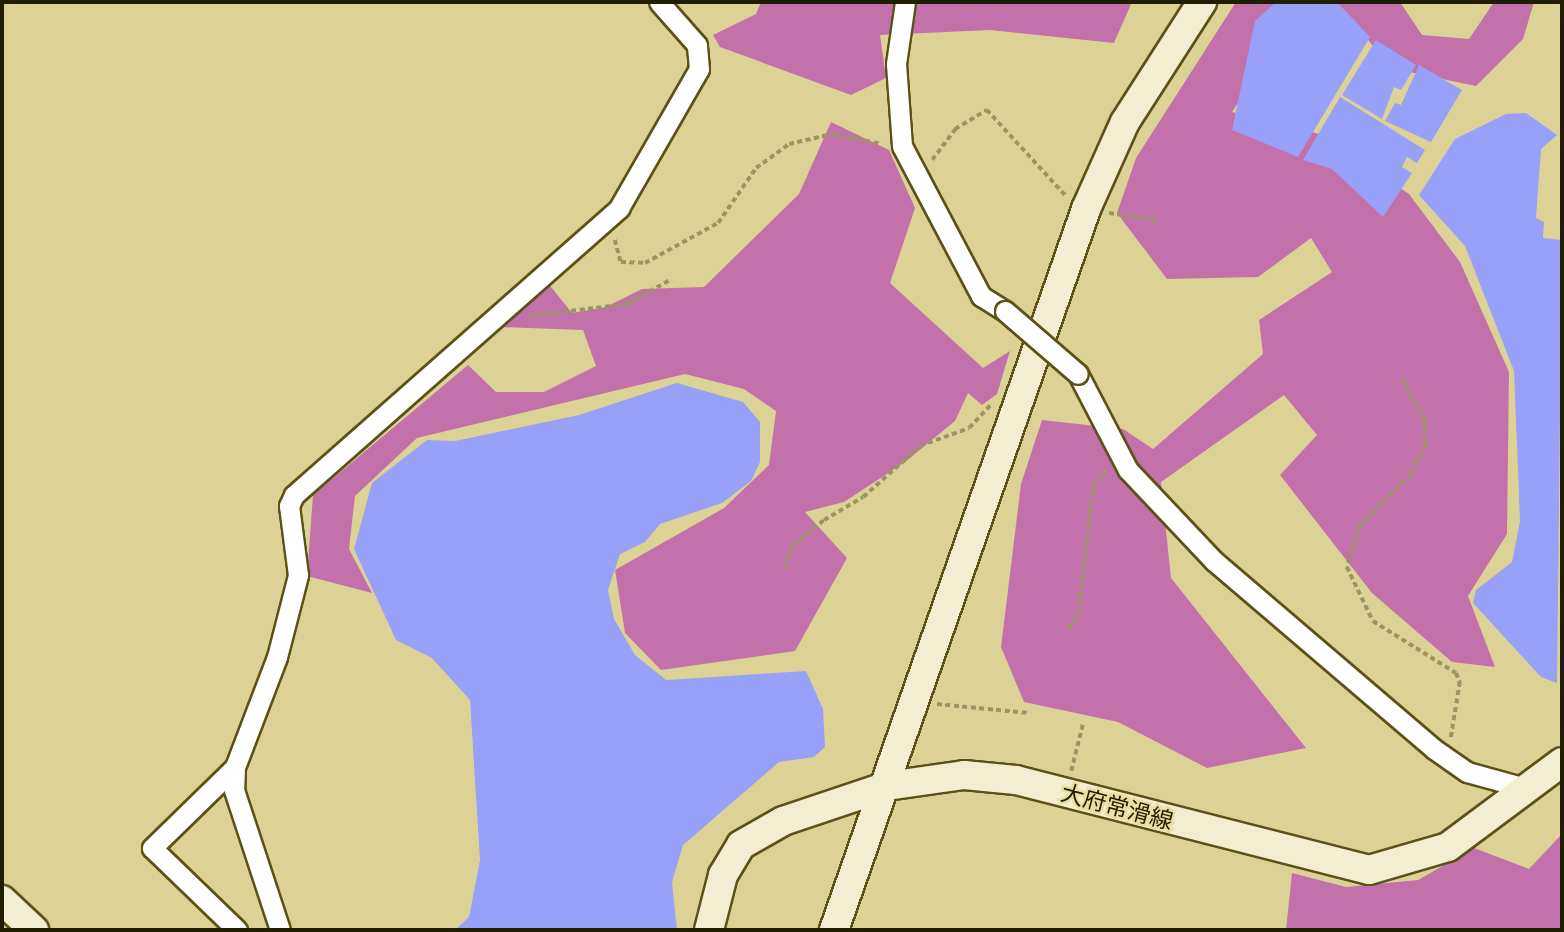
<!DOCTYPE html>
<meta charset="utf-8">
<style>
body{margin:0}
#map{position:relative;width:1564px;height:932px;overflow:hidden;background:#ddd296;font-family:Cabin,"Noto Sans JP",sans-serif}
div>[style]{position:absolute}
.forest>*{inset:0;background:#c371ab}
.water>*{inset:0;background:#98a0f8}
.path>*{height:3.5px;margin-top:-1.75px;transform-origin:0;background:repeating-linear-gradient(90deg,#9d9465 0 5px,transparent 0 8.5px)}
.roads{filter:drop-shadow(2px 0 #5c5116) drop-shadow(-2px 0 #5c5116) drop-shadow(0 2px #5c5116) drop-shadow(0 -2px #5c5116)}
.street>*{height:19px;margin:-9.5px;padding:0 9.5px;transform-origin:9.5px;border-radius:9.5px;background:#fff}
.secondary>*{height:28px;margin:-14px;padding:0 14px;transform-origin:14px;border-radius:14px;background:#f3eed2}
.bridges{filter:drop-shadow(2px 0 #5c5116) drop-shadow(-2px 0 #5c5116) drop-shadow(0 2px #5c5116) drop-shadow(0 -2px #5c5116)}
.street-bridge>*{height:19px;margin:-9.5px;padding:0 9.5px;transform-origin:9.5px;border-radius:9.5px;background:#fff}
span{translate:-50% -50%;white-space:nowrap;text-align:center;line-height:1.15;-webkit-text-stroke:5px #eadfa3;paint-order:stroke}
.street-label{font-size:23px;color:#211d05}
.frame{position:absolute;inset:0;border:4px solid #211d05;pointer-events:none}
</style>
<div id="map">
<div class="forest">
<div style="clip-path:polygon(761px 2px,1132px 2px,1114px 43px,990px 30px,880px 35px,886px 78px,851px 95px,720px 47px,713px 35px,756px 14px)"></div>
<div style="clip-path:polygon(1236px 2px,1400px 2px,1422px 35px,1469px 39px,1494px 2px,1534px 2px,1523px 39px,1476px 86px,1390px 68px,1351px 18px,1301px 6px,1232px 112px,1319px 134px,1409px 194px,1460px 262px,1509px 372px,1507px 534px,1468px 596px,1495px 667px,1452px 662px,1372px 593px,1280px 475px,1317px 435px,1284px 395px,1161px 482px,1171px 578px,1306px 748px,1207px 768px,1118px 722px,1024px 702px,1001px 647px,1021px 484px,1042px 420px,1123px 429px,1153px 449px,1263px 354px,1259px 320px,1332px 272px,1311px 238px,1258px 277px,1167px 279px,1117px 213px,1136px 158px)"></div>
<div style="clip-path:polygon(831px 122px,889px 150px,915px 208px,890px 283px,983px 368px,1010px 351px,997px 394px,982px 405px,968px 393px,955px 421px,905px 462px,844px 502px,805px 512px,847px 558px,795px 651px,661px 670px,625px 633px,615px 570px,724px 508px,769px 465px,776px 411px,744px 389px,685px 374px,417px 438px,355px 496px,349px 549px,372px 593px,307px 576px,313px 495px,468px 365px,496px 392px,544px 392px,596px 366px,583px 330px,499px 327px,497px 321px,547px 282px,572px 313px,606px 307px,642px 289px,704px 287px,799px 194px)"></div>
<div style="clip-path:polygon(1562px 834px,1562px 930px,1286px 930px,1292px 873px,1346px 887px,1418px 880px,1474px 848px,1529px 869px)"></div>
</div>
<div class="water">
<div style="clip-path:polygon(1276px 2px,1337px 2px,1370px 37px,1298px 157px,1232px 130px,1255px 21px)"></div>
<div style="clip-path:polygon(1376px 40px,1416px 65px,1401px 90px,1394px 87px,1382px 119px,1342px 95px)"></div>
<div style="clip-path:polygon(1419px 65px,1462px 90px,1431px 142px,1385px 121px,1395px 103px,1401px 105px)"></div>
<div style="clip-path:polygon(1340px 97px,1425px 150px,1417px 163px,1407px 157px,1402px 167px,1412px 173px,1383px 217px,1332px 169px,1303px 160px)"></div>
<div style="clip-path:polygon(1526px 113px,1557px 135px,1541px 149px,1536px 218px,1544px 222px,1543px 238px,1562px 240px,1557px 683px,1541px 677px,1473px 603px,1476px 590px,1512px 562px,1520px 521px,1514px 371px,1465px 246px,1419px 195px,1455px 139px,1506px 114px)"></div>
<div style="clip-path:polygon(677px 383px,743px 402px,760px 422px,760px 462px,751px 481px,722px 503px,660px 524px,645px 542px,620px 554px,608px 590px,614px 619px,635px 655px,666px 680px,806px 671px,823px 709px,825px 747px,814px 757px,779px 762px,683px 845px,672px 882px,677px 930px,455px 930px,469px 917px,480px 860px,470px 700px,432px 658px,396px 640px,354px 549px,372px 483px,427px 440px,455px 441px,579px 415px)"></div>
</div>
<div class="path">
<div style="left:932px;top:160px;width:39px;rotate:-53deg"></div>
<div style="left:955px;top:129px;width:37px;rotate:-31deg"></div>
<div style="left:987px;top:110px;width:118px;rotate:47.4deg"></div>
<div style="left:1109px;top:213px;width:49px;rotate:8.1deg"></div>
<div style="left:615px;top:240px;width:23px;rotate:75deg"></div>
<div style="left:621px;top:262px;width:24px;rotate:2deg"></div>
<div style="left:645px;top:263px;width:83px;rotate:-28.7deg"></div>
<div style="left:718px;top:223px;width:67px;rotate:-55.4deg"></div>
<div style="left:756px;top:168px;width:41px;rotate:-36deg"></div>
<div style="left:789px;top:144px;width:44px;rotate:-13.1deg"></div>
<div style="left:832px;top:134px;width:51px;rotate:11.3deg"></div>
<div style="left:529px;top:316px;width:99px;rotate:-7deg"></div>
<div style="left:627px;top:304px;width:49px;rotate:-29.2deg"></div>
<div style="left:1402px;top:379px;width:46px;rotate:60.1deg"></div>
<div style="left:1425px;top:419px;width:26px;rotate:88deg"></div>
<div style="left:1426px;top:445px;width:34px;rotate:117deg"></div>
<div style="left:1411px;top:475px;width:72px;rotate:135deg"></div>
<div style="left:1360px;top:526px;width:43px;rotate:107.6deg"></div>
<div style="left:1347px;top:567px;width:60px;rotate:64.3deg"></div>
<div style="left:1373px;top:621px;width:98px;rotate:32.1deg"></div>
<div style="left:1456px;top:673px;width:10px;rotate:66deg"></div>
<div style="left:1460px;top:682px;width:57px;rotate:99.1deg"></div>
<div style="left:784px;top:568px;width:25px;rotate:-69deg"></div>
<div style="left:793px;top:545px;width:40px;rotate:-39deg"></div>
<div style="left:824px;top:520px;width:45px;rotate:-30.5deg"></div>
<div style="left:863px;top:497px;width:76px;rotate:-41.8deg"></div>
<div style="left:920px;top:446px;width:52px;rotate:-20.2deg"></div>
<div style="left:969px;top:428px;width:33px;rotate:-47deg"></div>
<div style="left:1068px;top:629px;width:18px;rotate:-56deg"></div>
<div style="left:1078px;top:614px;width:127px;rotate:-83.2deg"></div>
<div style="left:1093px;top:488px;width:23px;rotate:-56deg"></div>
<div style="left:937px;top:704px;width:92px;rotate:5.6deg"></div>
<div style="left:1071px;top:771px;width:49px;rotate:-76deg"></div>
</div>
<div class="roads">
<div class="street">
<div style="left:905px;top:2px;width:63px;rotate:98.3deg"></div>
<div style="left:896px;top:64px;width:82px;rotate:85.8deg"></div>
<div style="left:902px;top:146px;width:170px;rotate:62.2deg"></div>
<div style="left:981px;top:296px;width:28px;rotate:32deg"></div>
<div style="left:1078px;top:374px;width:108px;rotate:62.5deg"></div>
<div style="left:1128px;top:470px;width:125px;rotate:46.6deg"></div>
<div style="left:1214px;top:561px;width:289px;rotate:40.5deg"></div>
<div style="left:1434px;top:749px;width:40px;rotate:34.9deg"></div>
<div style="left:1467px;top:772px;width:64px;rotate:15.3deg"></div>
<div style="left:235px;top:767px;width:23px;rotate:92deg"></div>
<div style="left:234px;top:790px;width:147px;rotate:71.8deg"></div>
<div style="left:237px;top:930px;width:118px;rotate:-136deg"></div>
<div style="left:152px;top:848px;width:116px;rotate:-44.3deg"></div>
<div style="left:235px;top:767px;width:118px;rotate:-69.1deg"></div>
<div style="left:277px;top:657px;width:85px;rotate:-75.6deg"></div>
<div style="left:298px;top:575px;width:70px;rotate:-97.4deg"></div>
<div style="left:289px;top:506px;width:12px;rotate:-66deg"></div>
<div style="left:294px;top:495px;width:434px;rotate:-41.4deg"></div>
<div style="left:619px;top:208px;width:160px;rotate:-60.1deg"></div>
<div style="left:699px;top:69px;width:24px;rotate:-95deg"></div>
<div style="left:697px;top:45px;width:57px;rotate:-131.5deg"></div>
</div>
<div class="secondary">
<div style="left:2px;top:900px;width:44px;rotate:43.2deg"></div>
<div style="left:709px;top:930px;width:57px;rotate:-75.7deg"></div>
<div style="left:723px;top:875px;width:35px;rotate:-59deg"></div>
<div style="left:741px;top:845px;width:48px;rotate:-29.7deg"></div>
<div style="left:783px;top:821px;width:110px;rotate:-18.6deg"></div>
<div style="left:887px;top:786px;width:78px;rotate:-8.1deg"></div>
<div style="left:964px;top:775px;width:52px;rotate:5.5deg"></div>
<div style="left:1016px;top:780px;width:364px;rotate:14.3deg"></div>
<div style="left:1369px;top:870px;width:82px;rotate:-16.2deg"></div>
<div style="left:1448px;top:847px;width:142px;rotate:-36.7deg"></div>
<div style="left:834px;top:930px;width:764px;rotate:-70.73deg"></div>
<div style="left:1086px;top:209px;width:95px;rotate:-65.9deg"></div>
<div style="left:1125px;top:122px;width:143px;rotate:-57.3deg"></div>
</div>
</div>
<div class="bridges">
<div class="street-bridge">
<div style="left:1005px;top:311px;width:96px;rotate:40.8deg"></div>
</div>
</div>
<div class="street-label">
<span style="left:1117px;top:807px;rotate:15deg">大府常滑線</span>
</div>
<div class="frame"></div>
</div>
